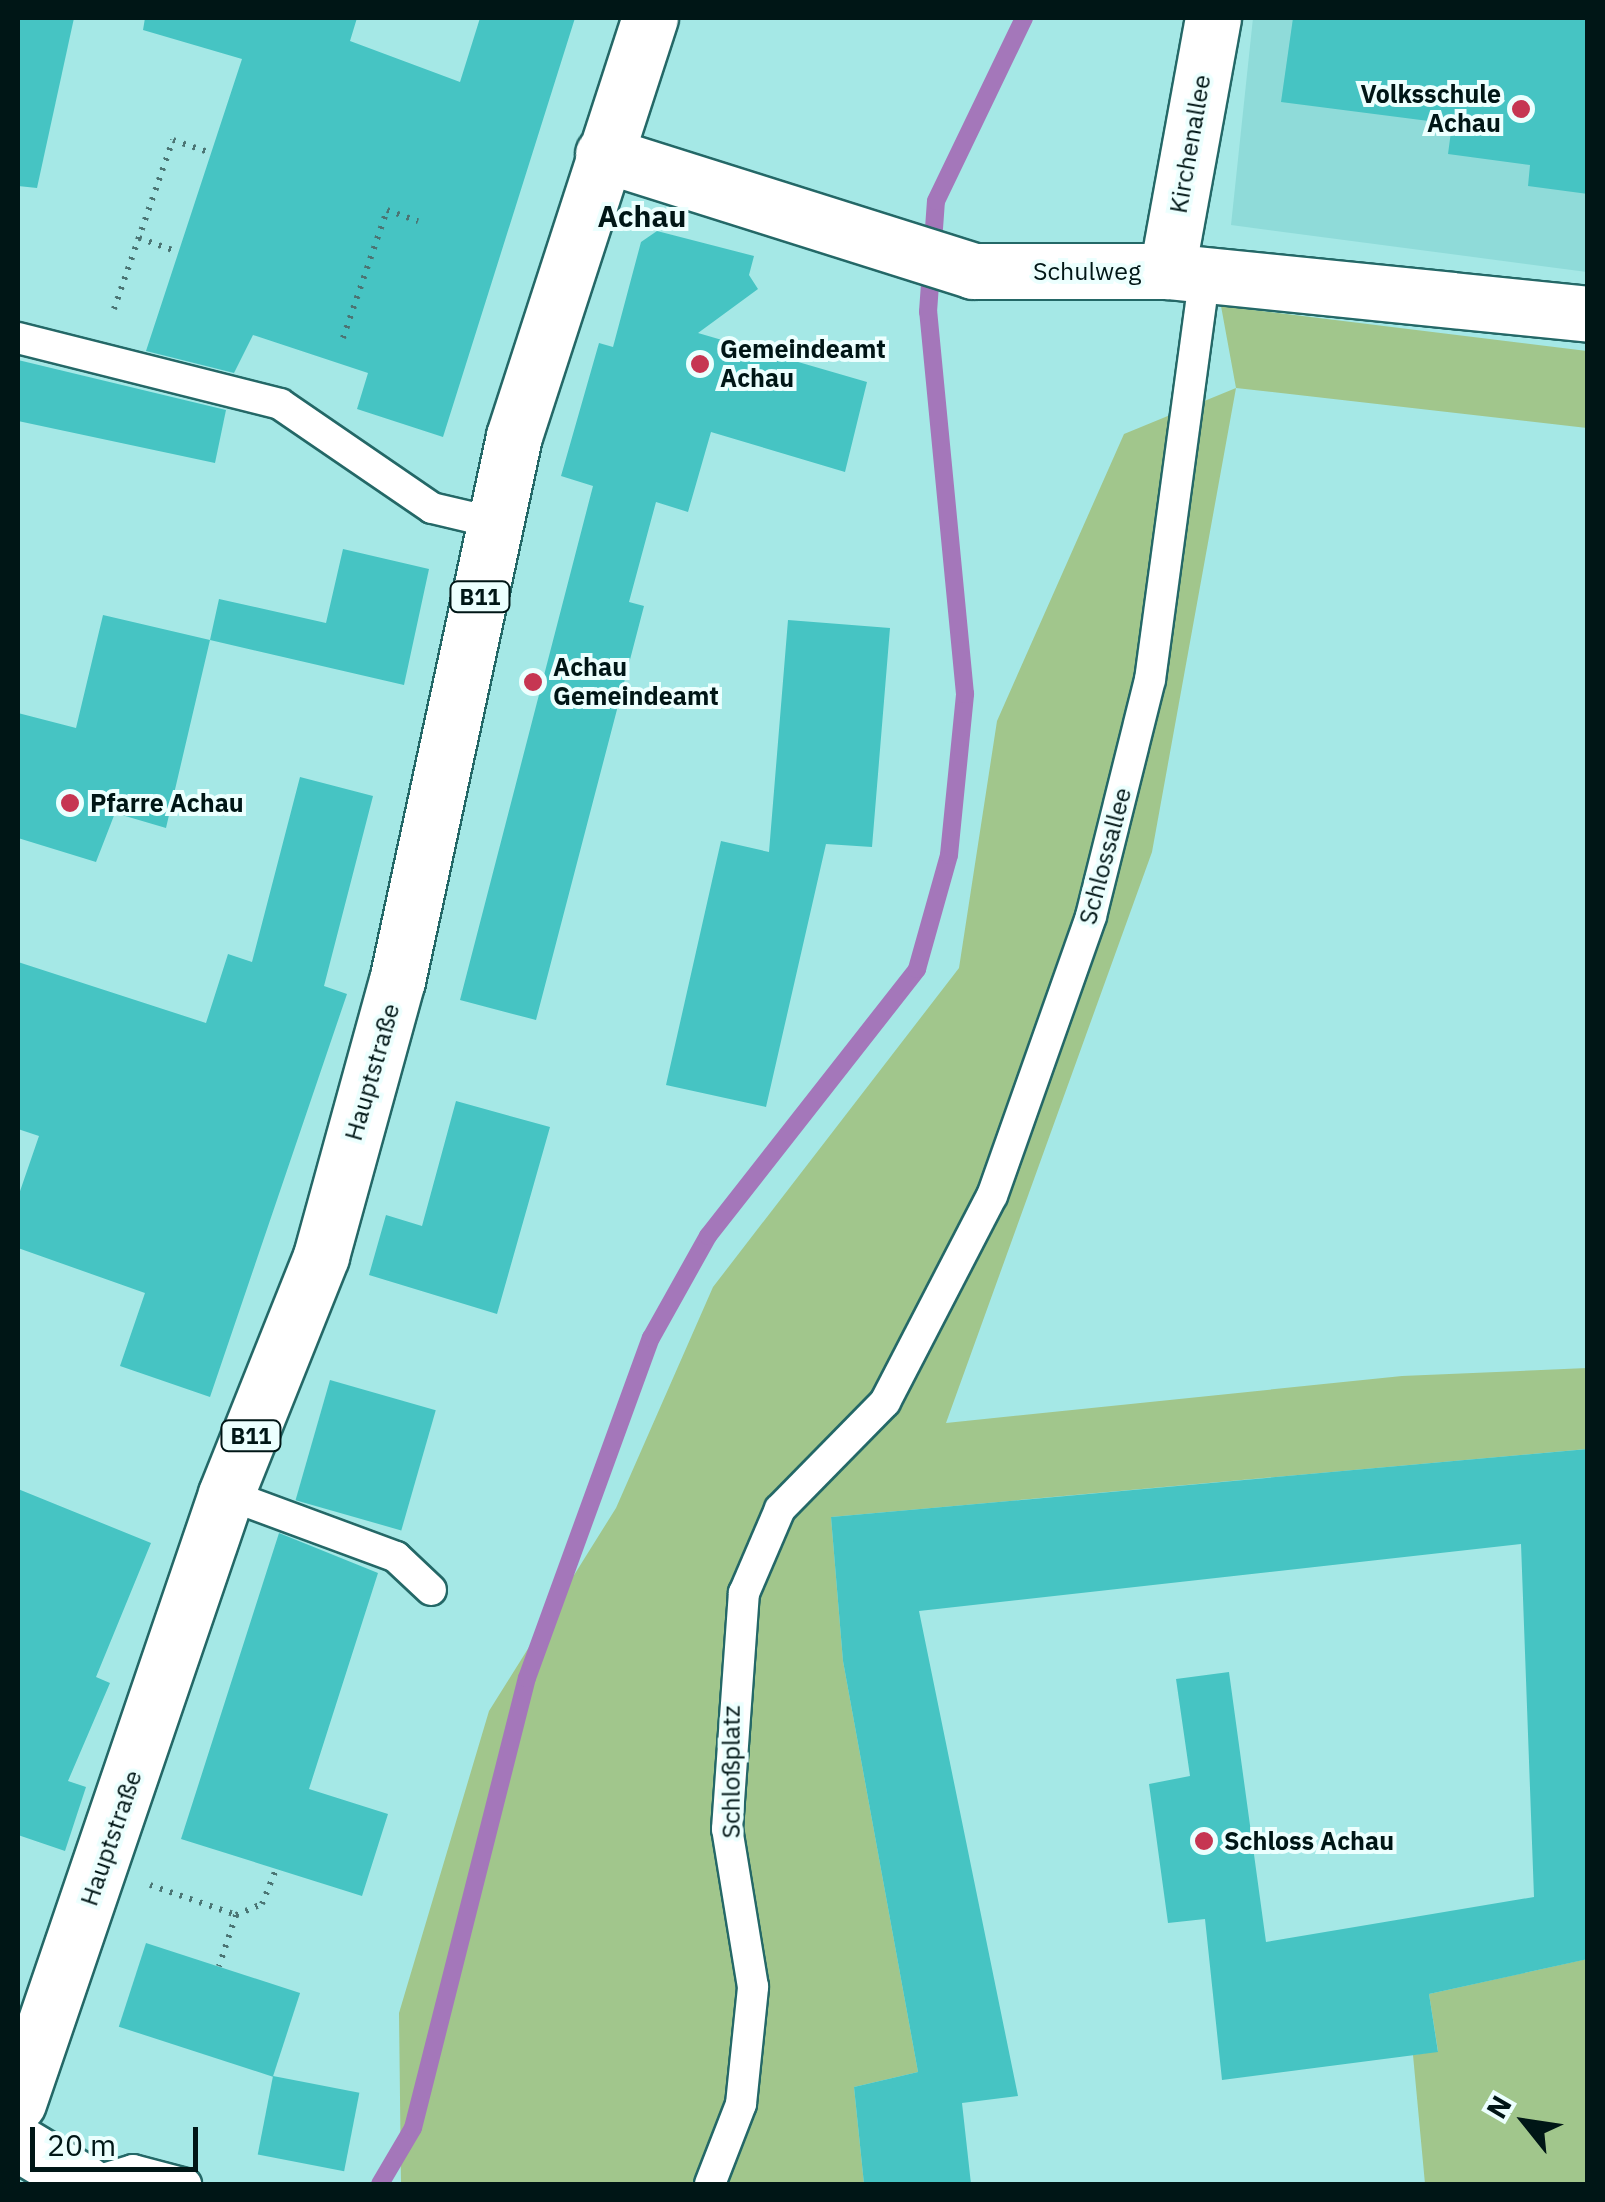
<!DOCTYPE html>
<meta charset="utf-8">
<style>
body{margin:0}
#map{position:relative;width:1605px;height:2202px;overflow:hidden;background:#a5e8e6;font-family:"IBM Plex Sans",sans-serif}
div>[style]{position:absolute}
.built>*{inset:0;background:#8fdbd9}
.green>*{inset:0;background:#a1c68c}
.stream>*{height:18px;margin:-9px;padding:0 9px;transform-origin:9px;border-radius:9px;background:#a477ba}
.building>*{inset:0;background:#46c4c3;transform-origin:0 0}
.path>*{height:6px;margin-top:-3px;transform-origin:0;background:repeating-linear-gradient(90deg,#4b7574 0 2.5px,transparent 0 10.5px)}
.roads{filter:drop-shadow(2px 0 #246867) drop-shadow(-2px 0 #246867) drop-shadow(0 2px #246867) drop-shadow(0 -2px #246867)}
.lane>*{height:30px;margin:-15px;padding:0 15px;transform-origin:15px;border-radius:15px;background:#fff}
.street>*{height:55px;margin:-27.5px;padding:0 27.5px;transform-origin:27.5px;border-radius:27.5px;background:#fff}
.primary>*{height:55px;margin:-27.5px;padding:0 27.5px;transform-origin:27.5px;border-radius:27.5px;background:#fff}
.dots>*{width:28px;height:28px;translate:-50% -50%;box-sizing:border-box;border:5px solid #ecfffe;border-radius:50%}
span{translate:-50% -50%;white-space:nowrap;text-align:center;line-height:1.15;-webkit-text-stroke:8px #ecfffe;paint-order:stroke}
.shield-label span{padding:2px 8px;background:#ecfffe;border:2px solid;border-radius:8px;-webkit-text-stroke-width:0}
.shield-label{font-size:22px;color:#001616;font-weight:700}
.poi-label{font-size:25px;color:#001616;font-weight:700}
.right{translate:-100% -50%;text-align:right}
.left{translate:0 -50%;text-align:left}
.street-label{font-size:25px;color:#001616}
.quarter-label{font-size:30px;color:#001616;font-weight:700}
.frame{position:absolute;inset:0;border:20px solid #001616;pointer-events:none}
.north{position:absolute;left:1475px;top:2072px;width:100px;height:100px;-webkit-text-stroke:8px #ecfffe;paint-order:stroke;rotate:300deg;font-size:28px;font-weight:700;line-height:40px;text-align:center;color:#001616}
.north::after{content:'';display:block;margin:auto;width:35px;height:45px;background:#001616;clip-path:polygon(50% 0,100% 100%,50% 72%,0 100%)}
.scale{position:absolute;left:30px;top:2127px;width:168px;height:45px;box-sizing:border-box;border:5px solid #001616;border-top:0;padding-left:12px;font-size:30px;line-height:35px;white-space:nowrap;color:#001616;-webkit-text-stroke:8px #ecfffe;paint-order:stroke}
</style>
<div id="map">
<div class="built">
<div style="clip-path:polygon(1253px 18px,1587px 18px,1587px 272px,1231px 225px)"></div>
</div>
<div class="green">
<div style="clip-path:polygon(1221px 306px,1587px 351px,1587px 428px,1236px 388px,1152px 852px,946px 1423px,1402px 1376px,1587px 1368px,1587px 1449px,831px 1517px,843px 1661px,918px 2072px,854px 2087px,864px 2184px,401px 2184px,399px 2013px,489px 1711px,616px 1508px,713px 1287px,959px 968px,997px 721px,1124px 434px,1236px 388px)"></div>
<div style="clip-path:polygon(1587px 1959px,1587px 2184px,1425px 2184px,1413px 2055px,1438px 2051px,1429px 1994px)"></div>
</div>
<div class="stream">
<div style="left:380px;top:2184px;width:65px;rotate:-59.5deg"></div>
<div style="left:413px;top:2128px;width:464px;rotate:-75.8deg"></div>
<div style="left:527px;top:1678px;width:362px;rotate:-70deg"></div>
<div style="left:651px;top:1338px;width:117px;rotate:-60.8deg"></div>
<div style="left:708px;top:1236px;width:339px;rotate:-51.9deg"></div>
<div style="left:917px;top:969px;width:118px;rotate:-74.3deg"></div>
<div style="left:949px;top:855px;width:162px;rotate:-84.3deg"></div>
<div style="left:965px;top:694px;width:384px;rotate:-95.5deg"></div>
<div style="left:928px;top:312px;width:111px;rotate:-85.9deg"></div>
<div style="left:936px;top:201px;width:203px;rotate:-64.3deg"></div>
</div>
<div class="building">
<div style="clip-path:polygon(18px 18px,74px 18px,37px 188px,18px 186px)"></div>
<div style="clip-path:polygon(145px 18px,357px 18px,350px 41px,460px 82px,480px 18px,575px 18px,443px 437px,357px 409px,368px 373px,253px 335px,234px 373px,146px 351px,242px 59px,143px 30px)"></div>
<div style="clip-path:polygon(1293px 18px,1588px 18px,1588px 194px,1528px 186px,1530px 165px,1448px 154px,1452px 124px,1281px 102px)"></div>
<div style="clip-path:polygon(657px 231px,754px 256px,749px 275px,758px 289px,698px 333px,867px 382px,845px 472px,711px 432px,688px 512px,656px 502px,629px 602px,644px 606px,536px 1020px,460px 1000px,593px 486px,561px 476px,599px 343px,613px 347px,641px 242px)"></div>
<div style="clip-path:polygon(18px 360px,226px 410px,215px 463px,18px 421px)"></div>
<div style="clip-path:polygon(343px 549px,429px 569px,404px 685px,210px 640px,219px 599px,326px 623px)"></div>
<div style="clip-path:polygon(103px 615px,210px 640px,166px 828px,115px 813px,96px 862px,18px 838px,18px 713px,76px 728px)"></div>
<div style="clip-path:polygon(788px 620px,890px 628px,872px 847px,826px 844px,766px 1107px,666px 1085px,721px 841px,769px 852px)"></div>
<div style="clip-path:polygon(300px 777px,373px 796px,324px 986px,347px 994px,210px 1397px,120px 1366px,145px 1293px,18px 1248px,18px 1197px,39px 1136px,18px 1129px,18px 962px,206px 1023px,228px 954px,252px 962px)"></div>
<div style="clip-path:polygon(456px 1101px,550px 1127px,497px 1314px,369px 1275px,386px 1215px,422px 1226px)"></div>
<div style="left:330px;top:1380px;width:110px;height:125px;rotate:16deg"></div>
<div style="clip-path:polygon(1588px 1449px,1588px 1959px,1429px 1994px,1438px 2052px,1222px 2080px,1205px 1919px,1168px 1923px,1149px 1784px,1190px 1776px,1176px 1679px,1229px 1672px,1266px 1942px,1534px 1897px,1521px 1544px,919px 1611px,1018px 2096px,962px 2103px,971px 2184px,864px 2184px,854px 2087px,918px 2072px,843px 1661px,831px 1517px)"></div>
<div style="clip-path:polygon(18px 1489px,151px 1543px,96px 1677px,110px 1683px,68px 1781px,86px 1787px,65px 1851px,18px 1835px)"></div>
<div style="clip-path:polygon(279px 1533px,378px 1573px,309px 1789px,388px 1814px,362px 1896px,181px 1839px)"></div>
<div style="left:146px;top:1943px;width:162px;height:88px;rotate:18deg"></div>
<div style="left:273px;top:2076px;width:88px;height:80px;rotate:11deg"></div>
</div>
<div class="path">
<div style="left:139px;top:238px;width:41px;rotate:19.7deg"></div>
<div style="left:114px;top:309px;width:179px;rotate:-70.8deg"></div>
<div style="left:173px;top:140px;width:39px;rotate:19deg"></div>
<div style="left:343px;top:338px;width:135px;rotate:-71deg"></div>
<div style="left:387px;top:210px;width:33px;rotate:20deg"></div>
<div style="left:150px;top:1885px;width:91px;rotate:19.2deg"></div>
<div style="left:236px;top:1915px;width:54px;rotate:108.4deg"></div>
<div style="left:236px;top:1915px;width:28px;rotate:-23deg"></div>
<div style="left:262px;top:1904px;width:38px;rotate:-68deg"></div>
</div>
<div class="roads">
<div class="lane">
<div style="left:18px;top:338px;width:270px;rotate:14.1deg"></div>
<div style="left:280px;top:404px;width:184px;rotate:34.4deg"></div>
<div style="left:432px;top:508px;width:66px;rotate:13.2deg"></div>
<div style="left:226px;top:1494px;width:181px;rotate:20.3deg"></div>
<div style="left:396px;top:1557px;width:48px;rotate:43.3deg"></div>
<div style="left:86px;top:2184px;width:49px;rotate:-16.6deg"></div>
<div style="left:133px;top:2170px;width:55px;rotate:14.8deg"></div>
<div style="left:710px;top:2184px;width:86px;rotate:-68.8deg"></div>
<div style="left:741px;top:2104px;width:118px;rotate:-84.1deg"></div>
<div style="left:753px;top:1987px;width:160px;rotate:-99.3deg"></div>
<div style="left:727px;top:1829px;width:237px;rotate:-85.9deg"></div>
<div style="left:744px;top:1593px;width:91px;rotate:-66.8deg"></div>
<div style="left:780px;top:1509px;width:150px;rotate:-45.5deg"></div>
<div style="left:885px;top:1402px;width:232px;rotate:-62.6deg"></div>
<div style="left:992px;top:1196px;width:297px;rotate:-70.5deg"></div>
<div style="left:1091px;top:916px;width:243px;rotate:-76deg"></div>
<div style="left:1150px;top:680px;width:409px;rotate:-82.3deg"></div>
</div>
<div class="street">
<div style="left:603px;top:154px;width:388px;rotate:17.5deg"></div>
<div style="left:973px;top:271px;width:194px"></div>
<div style="left:1167px;top:271px;width:423px;rotate:5.8deg"></div>
<div style="left:1167px;top:271px;width:257px;rotate:-79.7deg"></div>
<div style="left:18px;top:2143px;width:79px;rotate:31.1deg"></div>
</div>
<div class="primary">
<div style="left:18px;top:2103px;width:644px;rotate:-71.14deg"></div>
<div style="left:226px;top:1494px;width:256px;rotate:-68.2deg"></div>
<div style="left:321px;top:1256px;width:285px;rotate:-74.6deg"></div>
<div style="left:397px;top:981px;width:557px;rotate:-77.88deg"></div>
<div style="left:514px;top:436px;width:440px;rotate:-72deg"></div>
</div>
</div>
<div class="dots">
<div style="left:1521px;top:109px;background:#c63652"></div>
<div style="left:700px;top:364px;background:#c63652"></div>
<div style="left:533px;top:682px;background:#c63652"></div>
<div style="left:70px;top:803px;background:#c63652"></div>
<div style="left:1204px;top:1841px;background:#c63652"></div>
</div>
<div class="shield-label">
<span style="left:480px;top:597px">B11</span>
<span style="left:251px;top:1436px">B11</span>
</div>
<div class="poi-label">
<span class="right" style="left:1501px;top:109px">Volksschule<br>Achau</span>
<span class="left" style="left:720px;top:364px">Gemeindeamt<br>Achau</span>
<span class="left" style="left:553px;top:682px">Achau<br>Gemeindeamt</span>
<span class="left" style="left:90px;top:803px">Pfarre Achau</span>
<span class="left" style="left:1224px;top:1841px">Schloss Achau</span>
</div>
<div class="street-label">
<span style="left:1190px;top:144px;rotate:-80deg">Kirchenallee</span>
<span style="left:1087px;top:271px">Schulweg</span>
<span style="left:1105px;top:856px;rotate:-75deg">Schlossallee</span>
<span style="left:372px;top:1072px;rotate:-74deg">Hauptstraße</span>
<span style="left:731px;top:1772px;rotate:-90deg">Schloßplatz</span>
<span style="left:111px;top:1838px;rotate:-71deg">Hauptstraße</span>
</div>
<div class="quarter-label">
<span style="left:642px;top:216px">Achau</span>
</div>
<div class="frame"></div>
<div class="north">N</div>
<div class="scale">20 m</div>
</div>
